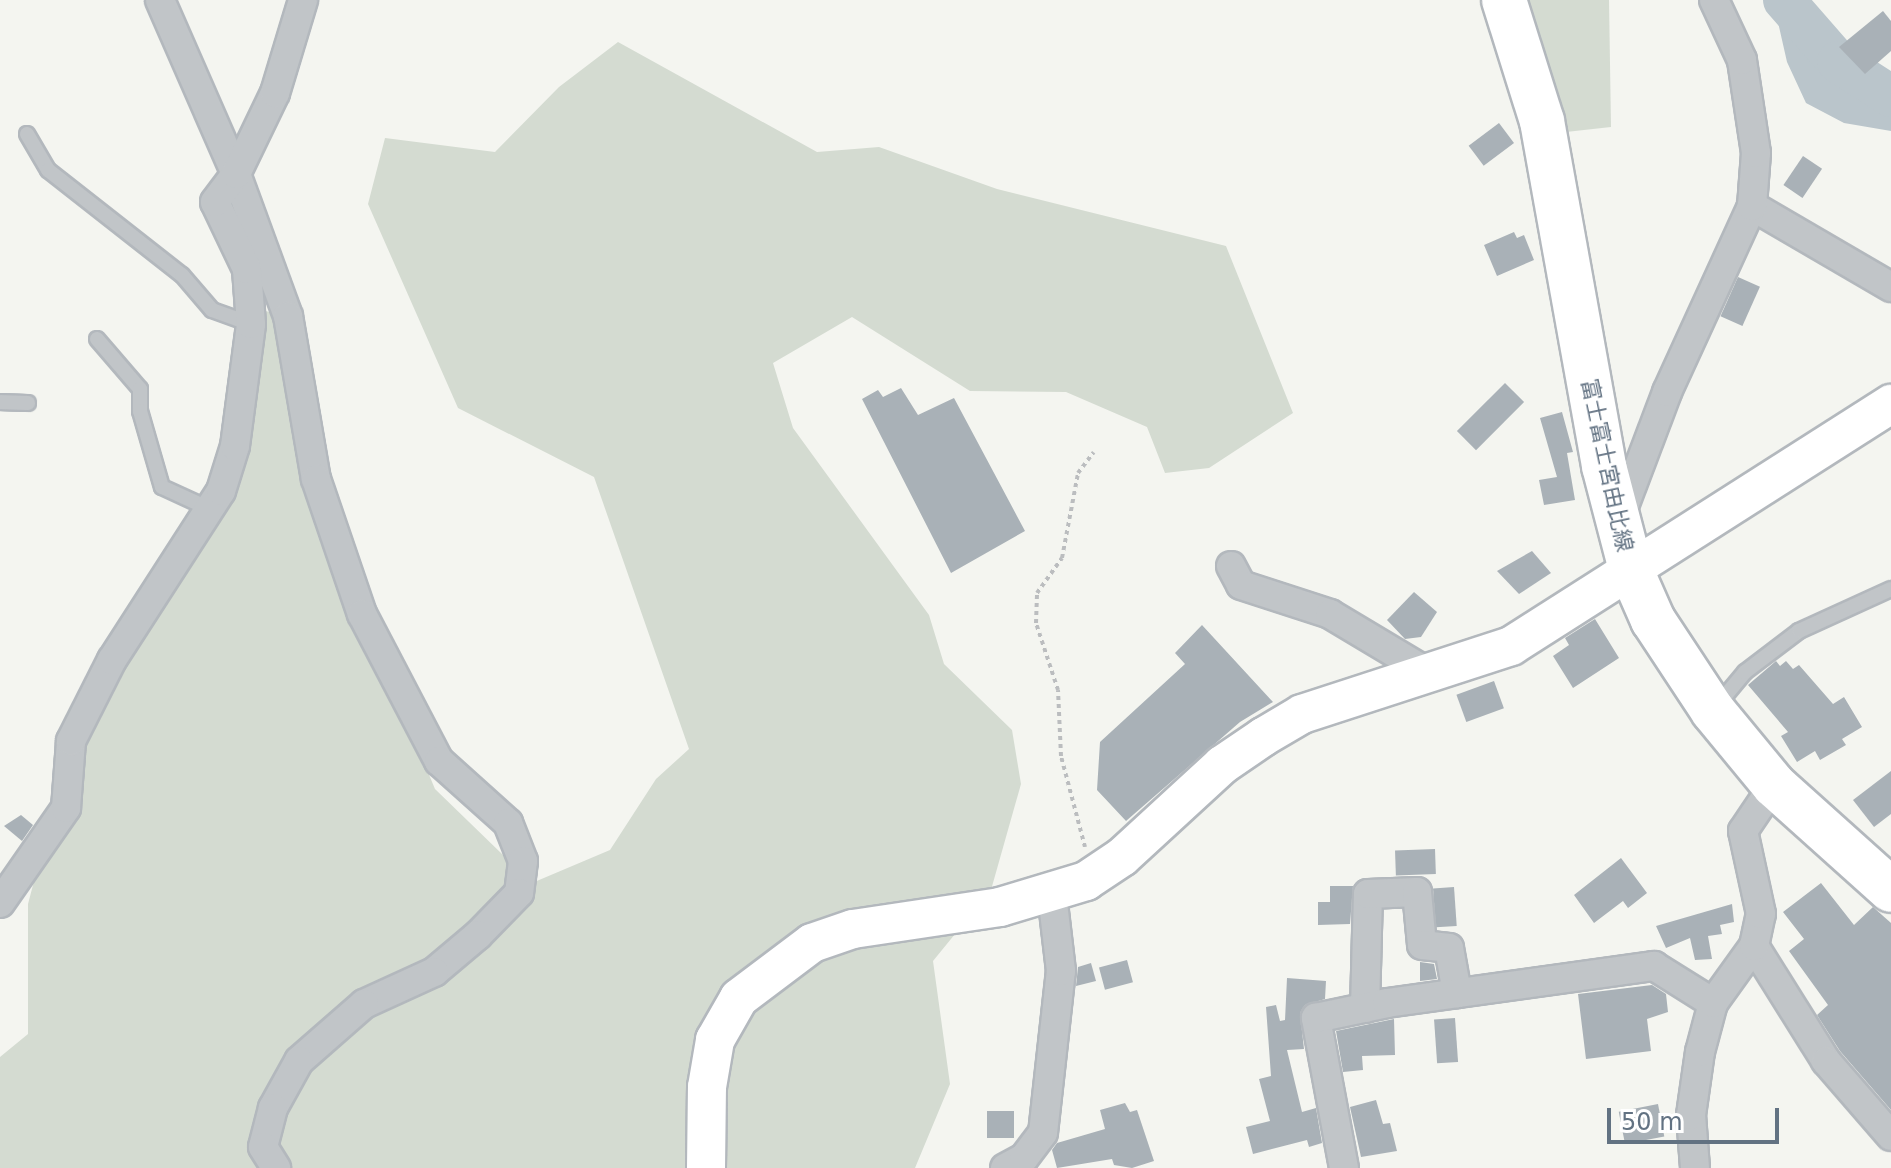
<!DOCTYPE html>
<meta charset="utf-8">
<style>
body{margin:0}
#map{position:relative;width:1891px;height:1168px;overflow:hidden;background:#f4f5f0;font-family:"DejaVu Sans","Noto Sans JP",sans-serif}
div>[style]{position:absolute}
.green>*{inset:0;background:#d4dbd1}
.water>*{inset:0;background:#bac5cb}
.river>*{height:42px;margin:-21px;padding:0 21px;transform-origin:21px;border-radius:21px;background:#bac5cb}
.building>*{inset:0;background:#a9b1b7;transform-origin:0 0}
.path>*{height:4px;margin-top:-2px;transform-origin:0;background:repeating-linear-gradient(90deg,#bbbdbf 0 4px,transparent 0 8px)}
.roads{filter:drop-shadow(2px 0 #b3b8bd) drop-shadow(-2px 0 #b3b8bd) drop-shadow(0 2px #b3b8bd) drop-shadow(0 -2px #b3b8bd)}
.lane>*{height:14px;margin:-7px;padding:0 7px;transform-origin:7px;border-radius:7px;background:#c1c5c8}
.street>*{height:28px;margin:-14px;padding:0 14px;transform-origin:14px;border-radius:14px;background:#c1c5c8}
.secondary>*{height:38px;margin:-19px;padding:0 19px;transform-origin:19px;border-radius:19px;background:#fff}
.primary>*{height:44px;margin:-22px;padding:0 22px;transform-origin:22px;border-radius:22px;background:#fff}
span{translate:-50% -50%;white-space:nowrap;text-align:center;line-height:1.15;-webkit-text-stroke:8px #fff;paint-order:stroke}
.street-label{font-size:22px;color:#627282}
.scale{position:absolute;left:1607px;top:1108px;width:172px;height:36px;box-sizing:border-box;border:4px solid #627282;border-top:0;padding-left:10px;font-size:24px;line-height:28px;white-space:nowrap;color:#627282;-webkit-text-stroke:6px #fff;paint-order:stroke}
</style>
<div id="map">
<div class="green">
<div style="clip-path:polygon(1522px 0,1609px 0,1611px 127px,1566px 132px)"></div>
<div style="clip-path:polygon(618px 42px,817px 152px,879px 147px,997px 189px,1226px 246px,1293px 413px,1209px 468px,1165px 473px,1147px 427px,1066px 392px,970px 391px,852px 317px,773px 363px,793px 428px,929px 615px,944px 664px,1012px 730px,1021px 784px,991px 890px,933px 961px,950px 1084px,915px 1168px,0 1168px,0 1057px,28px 1034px,28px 904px,71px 741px,235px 446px,256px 309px,288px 316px,354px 595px,435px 789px,532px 883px,610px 850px,656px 779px,689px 749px,594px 477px,458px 408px,368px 204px,385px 138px,495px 152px,559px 87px)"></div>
</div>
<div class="water">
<div style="clip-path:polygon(1773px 0,1794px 0,1856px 87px,1891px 104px,1891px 131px,1844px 123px,1806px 103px,1787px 62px)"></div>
</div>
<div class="river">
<div style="left:1784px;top:0;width:82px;rotate:48.9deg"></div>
<div style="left:1838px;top:62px;width:63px;rotate:32.7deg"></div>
</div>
<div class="building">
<div style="clip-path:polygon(1883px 11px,1891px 21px,1891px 51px,1865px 74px,1839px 47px)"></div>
<div style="left:1499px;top:123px;width:25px;height:38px;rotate:53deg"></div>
<div style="left:1803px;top:156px;width:23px;height:35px;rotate:34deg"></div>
<div style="clip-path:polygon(1514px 232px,1517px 238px,1524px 235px,1534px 260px,1497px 276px,1484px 245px)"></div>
<div style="left:1738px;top:277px;width:24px;height:43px;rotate:24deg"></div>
<div style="left:1505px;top:383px;width:27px;height:68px;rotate:45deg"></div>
<div style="clip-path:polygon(901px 388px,918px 415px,954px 398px,1025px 531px,951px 573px,862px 399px,878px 390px,883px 397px)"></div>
<div style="clip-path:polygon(1562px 412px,1573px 452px,1567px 453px,1575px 500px,1544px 505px,1539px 480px,1557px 477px,1540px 418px)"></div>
<div style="clip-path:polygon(1532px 551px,1551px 573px,1519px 594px,1497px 571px)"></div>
<div style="clip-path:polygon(1414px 592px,1437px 612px,1421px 637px,1405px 639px,1387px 620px)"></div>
<div style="clip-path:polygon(1595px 619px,1619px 658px,1573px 688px,1553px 656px,1569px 645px,1565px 638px)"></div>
<div style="clip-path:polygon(1202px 625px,1273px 702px,1240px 722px,1126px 821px,1097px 790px,1100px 742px,1185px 664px,1175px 653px)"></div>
<div style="clip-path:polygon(1776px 661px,1780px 666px,1786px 661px,1793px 669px,1799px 665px,1833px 704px,1844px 697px,1862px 727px,1842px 739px,1846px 745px,1820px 760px,1815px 751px,1797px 762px,1781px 736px,1788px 732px,1748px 685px)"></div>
<div style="left:1494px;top:681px;width:29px;height:40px;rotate:70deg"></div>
<div style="clip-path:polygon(1891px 771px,1891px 814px,1874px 827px,1853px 800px)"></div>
<div style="clip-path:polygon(21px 815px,33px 825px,22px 841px,4px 826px)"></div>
<div style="left:1435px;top:849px;width:25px;height:40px;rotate:88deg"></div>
<div style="clip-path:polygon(1621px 858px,1647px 893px,1628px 908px,1623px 901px,1594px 923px,1574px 895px)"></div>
<div style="clip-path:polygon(1821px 883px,1854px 925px,1873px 907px,1891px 923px,1891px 1110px,1840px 1051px,1817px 1015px,1828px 1005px,1789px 951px,1804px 939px,1783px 912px)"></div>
<div style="clip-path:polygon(1330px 886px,1353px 886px,1350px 924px,1318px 925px,1318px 902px,1330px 902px)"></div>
<div style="left:1454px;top:887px;width:39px;height:21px;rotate:86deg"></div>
<div style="clip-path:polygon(1732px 904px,1734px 922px,1720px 925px,1722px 934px,1708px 936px,1712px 959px,1695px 960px,1690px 938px,1666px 948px,1656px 926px)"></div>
<div style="left:1127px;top:960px;width:23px;height:29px;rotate:75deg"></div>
<div style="clip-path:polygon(1420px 962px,1434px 964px,1437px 979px,1420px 981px)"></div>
<div style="clip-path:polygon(1091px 963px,1096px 981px,1076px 986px,1078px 967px)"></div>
<div style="clip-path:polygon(1287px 978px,1326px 981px,1325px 999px,1305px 1005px,1300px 1013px,1304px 1049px,1287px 1050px,1302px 1112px,1316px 1108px,1322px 1143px,1309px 1147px,1307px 1140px,1253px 1154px,1246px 1127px,1270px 1121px,1259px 1079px,1271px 1076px,1266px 1007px,1276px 1005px,1280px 1021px,1285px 1020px)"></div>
<div style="clip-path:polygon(1652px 985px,1666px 994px,1668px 1012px,1647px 1019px,1651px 1051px,1586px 1059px,1578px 994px)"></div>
<div style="left:1455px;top:1018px;width:44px;height:21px;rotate:86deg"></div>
<div style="clip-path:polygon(1394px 1019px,1395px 1055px,1362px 1056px,1363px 1070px,1343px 1072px,1336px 1031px)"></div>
<div style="clip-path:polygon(1376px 1100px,1383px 1124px,1390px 1123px,1397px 1151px,1361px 1157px,1350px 1107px)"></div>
<div style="clip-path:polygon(1125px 1103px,1130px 1112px,1137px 1110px,1154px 1161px,1132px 1168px,1114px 1165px,1112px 1159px,1057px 1168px,1052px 1150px,1057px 1143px,1105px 1129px,1100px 1110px)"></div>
<div style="left:1658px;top:1104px;width:33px;height:40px;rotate:79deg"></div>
<div style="left:987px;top:1111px;width:27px;height:27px"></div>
</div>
<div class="path">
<div style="left:1085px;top:847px;width:94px;rotate:-104.8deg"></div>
<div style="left:1061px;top:756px;width:66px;rotate:-92.6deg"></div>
<div style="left:1058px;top:690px;width:71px;rotate:-108.2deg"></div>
<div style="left:1036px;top:623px;width:30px;rotate:-88deg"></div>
<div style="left:1037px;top:593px;width:43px;rotate:-54.5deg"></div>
<div style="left:1062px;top:558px;width:86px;rotate:-79.3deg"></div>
<div style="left:1078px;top:473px;width:26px;rotate:-53deg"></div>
</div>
<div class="roads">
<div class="lane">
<div style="left:27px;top:134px;width:42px;rotate:59.7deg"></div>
<div style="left:48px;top:170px;width:170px;rotate:38.1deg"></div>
<div style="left:182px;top:275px;width:46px;rotate:49.4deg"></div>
<div style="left:212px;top:310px;width:41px;rotate:19.7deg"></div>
<div style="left:97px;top:339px;width:66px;rotate:49.3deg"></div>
<div style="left:140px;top:389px;width:22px;rotate:90deg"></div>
<div style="left:140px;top:411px;width:79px;rotate:73.9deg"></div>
<div style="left:162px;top:487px;width:53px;rotate:24.6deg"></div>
<div style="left:0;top:402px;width:28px;rotate:2deg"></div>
<div style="left:1715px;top:708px;width:47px;rotate:-50.2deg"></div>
<div style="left:1745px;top:672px;width:68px;rotate:-37.2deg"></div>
<div style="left:1799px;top:631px;width:101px;rotate:-24.5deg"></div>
</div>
<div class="street">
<div style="left:160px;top:0;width:190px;rotate:66.4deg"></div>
<div style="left:236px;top:174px;width:151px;rotate:69.9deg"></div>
<div style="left:288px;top:316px;width:165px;rotate:80.3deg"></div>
<div style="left:316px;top:479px;width:143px;rotate:71.2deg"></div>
<div style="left:362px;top:614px;width:166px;rotate:62.4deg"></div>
<div style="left:439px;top:761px;width:93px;rotate:41.9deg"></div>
<div style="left:508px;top:823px;width:41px;rotate:68.5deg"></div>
<div style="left:523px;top:861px;width:32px;rotate:97deg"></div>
<div style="left:519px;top:893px;width:59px;rotate:134.3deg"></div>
<div style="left:478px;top:935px;width:57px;rotate:139.9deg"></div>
<div style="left:434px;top:972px;width:77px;rotate:155.4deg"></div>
<div style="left:364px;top:1004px;width:86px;rotate:138.8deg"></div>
<div style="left:299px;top:1061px;width:54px;rotate:119deg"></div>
<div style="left:273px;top:1108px;width:40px;rotate:104.4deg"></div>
<div style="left:263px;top:1147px;width:25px;rotate:58deg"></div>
<div style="left:1752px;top:206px;width:161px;rotate:30.2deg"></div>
<div style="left:1618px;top:522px;width:139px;rotate:-69.3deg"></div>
<div style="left:1667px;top:392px;width:205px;rotate:-65.4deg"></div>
<div style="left:1752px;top:206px;width:53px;rotate:-85.7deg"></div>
<div style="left:1756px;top:153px;width:94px;rotate:-98.6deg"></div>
<div style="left:1742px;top:60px;width:66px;rotate:-115deg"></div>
<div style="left:1231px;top:566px;width:21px;rotate:62deg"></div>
<div style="left:1241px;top:585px;width:94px;rotate:18deg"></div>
<div style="left:1330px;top:614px;width:113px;rotate:30.9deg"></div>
<div style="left:0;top:903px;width:116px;rotate:-55.2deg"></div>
<div style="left:66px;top:808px;width:67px;rotate:-85.7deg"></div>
<div style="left:71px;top:741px;width:91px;rotate:-63.2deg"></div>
<div style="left:112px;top:660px;width:201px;rotate:-57.2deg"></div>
<div style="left:221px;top:491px;width:47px;rotate:-72.7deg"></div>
<div style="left:235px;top:446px;width:123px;rotate:-82.5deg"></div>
<div style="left:251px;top:324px;width:55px;rotate:-94.2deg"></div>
<div style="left:247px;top:269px;width:74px;rotate:-115.5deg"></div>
<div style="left:215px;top:202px;width:35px;rotate:-53deg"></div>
<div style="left:236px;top:174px;width:90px;rotate:-64.3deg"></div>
<div style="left:275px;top:93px;width:97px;rotate:-73.2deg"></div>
<div style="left:1754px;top:946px;width:136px;rotate:57.9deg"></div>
<div style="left:1826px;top:1061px;width:99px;rotate:49.1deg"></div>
<div style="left:1365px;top:1008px;width:114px;rotate:-88.5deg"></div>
<div style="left:1368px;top:894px;width:49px;rotate:-2.3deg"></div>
<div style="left:1417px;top:892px;width:53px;rotate:84.6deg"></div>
<div style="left:1422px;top:945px;width:27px;rotate:6deg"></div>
<div style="left:1449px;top:948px;width:46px;rotate:79.9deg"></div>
<div style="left:1005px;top:1168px;width:21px;rotate:-28deg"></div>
<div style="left:1024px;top:1158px;width:31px;rotate:-53deg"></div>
<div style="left:1043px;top:1133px;width:163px;rotate:-83.7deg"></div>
<div style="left:1061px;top:971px;width:78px;rotate:-96.7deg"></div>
<div style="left:1344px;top:1168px;width:153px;rotate:-100.6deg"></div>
<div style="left:1316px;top:1018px;width:73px;rotate:-11.9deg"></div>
<div style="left:1387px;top:1003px;width:270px;rotate:-7.9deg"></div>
<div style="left:1654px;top:966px;width:70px;rotate:32.1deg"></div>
<div style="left:1695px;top:1168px;width:53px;rotate:-94.3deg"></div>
<div style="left:1691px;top:1115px;width:64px;rotate:-81.9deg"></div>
<div style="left:1700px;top:1052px;width:51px;rotate:-75.1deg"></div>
<div style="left:1713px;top:1003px;width:70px;rotate:-54.3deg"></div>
<div style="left:1754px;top:946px;width:33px;rotate:-78deg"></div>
<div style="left:1761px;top:914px;width:85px;rotate:-102.2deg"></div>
<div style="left:1743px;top:831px;width:55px;rotate:-56deg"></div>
</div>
<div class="secondary">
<div style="left:706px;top:1168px;width:81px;rotate:-89.3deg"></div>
<div style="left:707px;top:1087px;width:48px;rotate:-80.3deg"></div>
<div style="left:715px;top:1040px;width:48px;rotate:-60.3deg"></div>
<div style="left:739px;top:998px;width:91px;rotate:-37deg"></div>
<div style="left:812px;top:943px;width:43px;rotate:-18.9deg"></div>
<div style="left:853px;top:929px;width:149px;rotate:-8.5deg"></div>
<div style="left:1000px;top:907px;width:90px;rotate:-16.8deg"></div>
<div style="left:1086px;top:881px;width:43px;rotate:-33.7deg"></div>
<div style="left:1122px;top:857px;width:136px;rotate:-42.6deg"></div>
<div style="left:1222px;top:765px;width:50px;rotate:-34.3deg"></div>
<div style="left:1263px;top:737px;width:45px;rotate:-30.5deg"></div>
<div style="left:1302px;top:714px;width:220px;rotate:-18deg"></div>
<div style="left:1511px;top:646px;width:451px;rotate:-32.5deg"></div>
</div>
<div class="primary">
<div style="left:1504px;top:0;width:127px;rotate:72.6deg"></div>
<div style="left:1542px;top:121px;width:351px;rotate:79.8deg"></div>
<div style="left:1604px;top:466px;width:107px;rotate:75.4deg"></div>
<div style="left:1631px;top:570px;width:55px;rotate:66.3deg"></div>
<div style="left:1653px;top:620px;width:109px;rotate:56.6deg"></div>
<div style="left:1713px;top:711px;width:96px;rotate:50.5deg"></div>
<div style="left:1774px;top:785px;width:157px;rotate:41.9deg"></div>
</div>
</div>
<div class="street-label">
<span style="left:1607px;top:465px;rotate:78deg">富士富士宮由比線</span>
</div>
<div class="scale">50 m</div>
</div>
